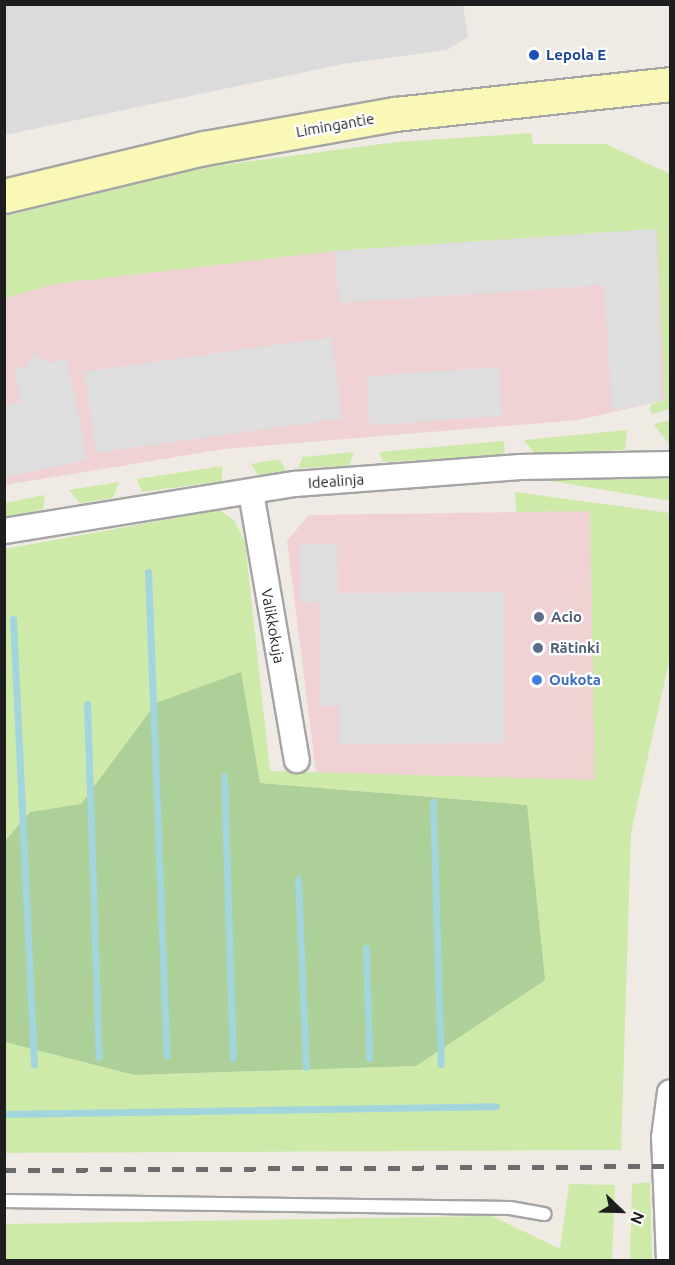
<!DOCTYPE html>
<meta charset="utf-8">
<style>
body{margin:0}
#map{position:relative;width:675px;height:1265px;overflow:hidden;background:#efeae4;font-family:Ubuntu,sans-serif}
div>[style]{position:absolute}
.residential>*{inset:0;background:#dcdbdb}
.commercial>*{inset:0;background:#f0d2d4}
.grass>*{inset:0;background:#ceeaa9}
.forest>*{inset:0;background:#adcf98}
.parking>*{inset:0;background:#dedede;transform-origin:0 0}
.stream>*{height:7px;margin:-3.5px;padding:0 3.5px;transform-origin:3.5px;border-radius:3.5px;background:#a3d5dd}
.roads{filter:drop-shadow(2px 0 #a5a5a5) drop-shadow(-2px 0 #a5a5a5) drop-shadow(0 2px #a5a5a5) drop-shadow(0 -2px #a5a5a5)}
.lane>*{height:12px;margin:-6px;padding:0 6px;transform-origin:6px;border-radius:6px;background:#fff}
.street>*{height:24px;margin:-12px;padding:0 12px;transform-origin:12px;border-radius:12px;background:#fff}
.secondary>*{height:33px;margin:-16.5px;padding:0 16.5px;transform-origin:16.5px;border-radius:16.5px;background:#faf8b6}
.rail>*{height:4.5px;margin-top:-2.25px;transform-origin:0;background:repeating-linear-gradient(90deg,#6c6c6c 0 12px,transparent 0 24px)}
.dots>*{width:16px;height:16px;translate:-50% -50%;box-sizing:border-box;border:3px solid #fff;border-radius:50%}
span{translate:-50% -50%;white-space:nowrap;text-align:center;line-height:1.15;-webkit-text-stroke:4.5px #fff;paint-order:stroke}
.transit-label{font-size:15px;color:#164399;font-weight:700}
.left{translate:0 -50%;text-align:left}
.street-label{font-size:15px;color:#1e1e1e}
.service-label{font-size:15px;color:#4e5e75;font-weight:700}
.shop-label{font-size:15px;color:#366cbe;font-weight:700}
.frame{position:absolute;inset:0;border:6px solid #1e1e1e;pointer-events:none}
.north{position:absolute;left:591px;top:1181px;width:60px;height:60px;-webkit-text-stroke:4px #fff;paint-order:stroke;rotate:113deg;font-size:16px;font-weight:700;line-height:24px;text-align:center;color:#1e1e1e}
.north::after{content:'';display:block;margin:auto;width:21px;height:27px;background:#1e1e1e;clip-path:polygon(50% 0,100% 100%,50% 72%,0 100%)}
</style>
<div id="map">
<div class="residential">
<div style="clip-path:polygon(4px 5px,463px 5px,468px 37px,447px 50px,343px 64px,5px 135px)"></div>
</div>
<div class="commercial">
<div style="clip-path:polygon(658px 229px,665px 400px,578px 420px,224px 449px,5px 485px,5px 298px,55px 284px,335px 251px)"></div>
<div style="clip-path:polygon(590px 511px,596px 780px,316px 773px,287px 541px,309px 515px)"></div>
</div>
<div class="grass">
<div style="clip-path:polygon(531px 133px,533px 144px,606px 144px,670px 174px,670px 409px,651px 414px,650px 405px,665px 400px,657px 229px,335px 251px,55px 284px,5px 298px,5px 216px,207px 167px,397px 142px)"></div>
<div style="clip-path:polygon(670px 420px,670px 446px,654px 424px)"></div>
<div style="clip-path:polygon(627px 430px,625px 450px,535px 454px,524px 440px)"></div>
<div style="clip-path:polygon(504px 441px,505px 455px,383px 462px,379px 452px)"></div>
<div style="clip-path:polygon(354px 452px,349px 466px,298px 468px,303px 457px)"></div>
<div style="clip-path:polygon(279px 459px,287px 472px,259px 476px,251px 464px)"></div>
<div style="clip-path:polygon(222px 466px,222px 481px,142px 492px,137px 479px)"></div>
<div style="clip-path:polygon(670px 475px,670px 501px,534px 478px)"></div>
<div style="clip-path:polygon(119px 482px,113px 498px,80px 503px,69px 490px)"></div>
<div style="clip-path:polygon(515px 492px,670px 513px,670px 657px,631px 833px,621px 1150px,5px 1153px,5px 1042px,134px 1075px,416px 1066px,527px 805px,260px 783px,156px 703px,81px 804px,30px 812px,5px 841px,5px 549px,219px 510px,234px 520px,245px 542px,270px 771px,595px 780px,590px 511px,516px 512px)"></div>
<div style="clip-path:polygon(45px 495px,43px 509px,5px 517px,5px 503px)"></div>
<div style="clip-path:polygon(650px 1182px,652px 1260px,630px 1260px,632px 1184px)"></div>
<div style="clip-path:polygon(569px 1184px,615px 1185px,612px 1260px,5px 1260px,5px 1224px,492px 1216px,560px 1249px)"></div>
</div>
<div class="forest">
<div style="clip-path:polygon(241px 672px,260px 783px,527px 805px,545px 980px,416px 1066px,134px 1075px,5px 1042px,5px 841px,30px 812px,81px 804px,156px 703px)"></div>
</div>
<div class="parking">
<div style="clip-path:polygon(656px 229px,662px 401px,612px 410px,604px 285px,339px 303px,335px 251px)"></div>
<div style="left:331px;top:337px;width:82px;height:249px;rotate:82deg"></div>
<div style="clip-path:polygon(35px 352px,48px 363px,67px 359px,87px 460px,5px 477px,5px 406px,21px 403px,15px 370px,24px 368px)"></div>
<div style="left:499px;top:367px;width:49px;height:133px;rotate:86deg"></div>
<div style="clip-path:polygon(300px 544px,337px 544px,338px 593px,504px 592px,505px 743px,339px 744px,339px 706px,320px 706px,319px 602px,300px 602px)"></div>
</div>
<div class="stream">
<div style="left:148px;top:572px;width:484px;rotate:87.8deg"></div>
<div style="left:13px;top:619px;width:446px;rotate:87.3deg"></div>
<div style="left:87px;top:704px;width:353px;rotate:88.1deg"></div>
<div style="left:224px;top:776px;width:282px;rotate:88.2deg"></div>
<div style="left:433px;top:802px;width:262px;rotate:88.3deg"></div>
<div style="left:298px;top:879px;width:188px;rotate:87.6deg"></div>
<div style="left:366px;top:948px;width:110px;rotate:88.4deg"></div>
<div style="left:4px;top:1114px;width:492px;rotate:-0.9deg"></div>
</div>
<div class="roads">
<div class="lane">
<div style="left:4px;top:1201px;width:506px;rotate:0.79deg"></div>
<div style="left:510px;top:1208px;width:35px;rotate:10deg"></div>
</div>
<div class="street">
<div style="left:251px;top:492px;width:272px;rotate:80.3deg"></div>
<div style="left:4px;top:531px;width:295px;rotate:-9.2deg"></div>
<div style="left:295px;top:484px;width:226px;rotate:-4.3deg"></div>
<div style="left:520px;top:467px;width:150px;rotate:-1.1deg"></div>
<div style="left:669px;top:1260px;width:122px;rotate:-92.3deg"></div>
<div style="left:664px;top:1138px;width:46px;rotate:-82.6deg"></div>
</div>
<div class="secondary">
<div style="left:4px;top:196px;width:206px;rotate:-13.5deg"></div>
<div style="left:204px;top:148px;width:194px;rotate:-10.1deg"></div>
<div style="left:395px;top:114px;width:277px;rotate:-6.2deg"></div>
</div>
</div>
<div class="rail">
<div style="left:4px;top:1170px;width:666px;rotate:-0.34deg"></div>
</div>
<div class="dots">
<div style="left:534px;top:55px;background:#1a4fb4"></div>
<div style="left:539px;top:617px;background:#5c6f8a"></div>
<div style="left:538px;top:648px;background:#5c6f8a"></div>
<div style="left:537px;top:680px;background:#3f7fe0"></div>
</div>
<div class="transit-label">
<span class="left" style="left:546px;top:55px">Lepola E</span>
</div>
<div class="street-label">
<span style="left:335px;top:125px;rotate:-10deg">Limingantie</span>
<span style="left:336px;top:481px;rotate:-4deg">Idealinja</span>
<span style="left:273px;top:626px;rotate:80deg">Valikkokuja</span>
</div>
<div class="service-label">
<span class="left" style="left:551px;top:617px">Acio</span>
<span class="left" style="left:550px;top:648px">Rätinki</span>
</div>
<div class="shop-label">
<span class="left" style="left:549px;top:680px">Oukota</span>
</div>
<div class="frame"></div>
<div class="north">N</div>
</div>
